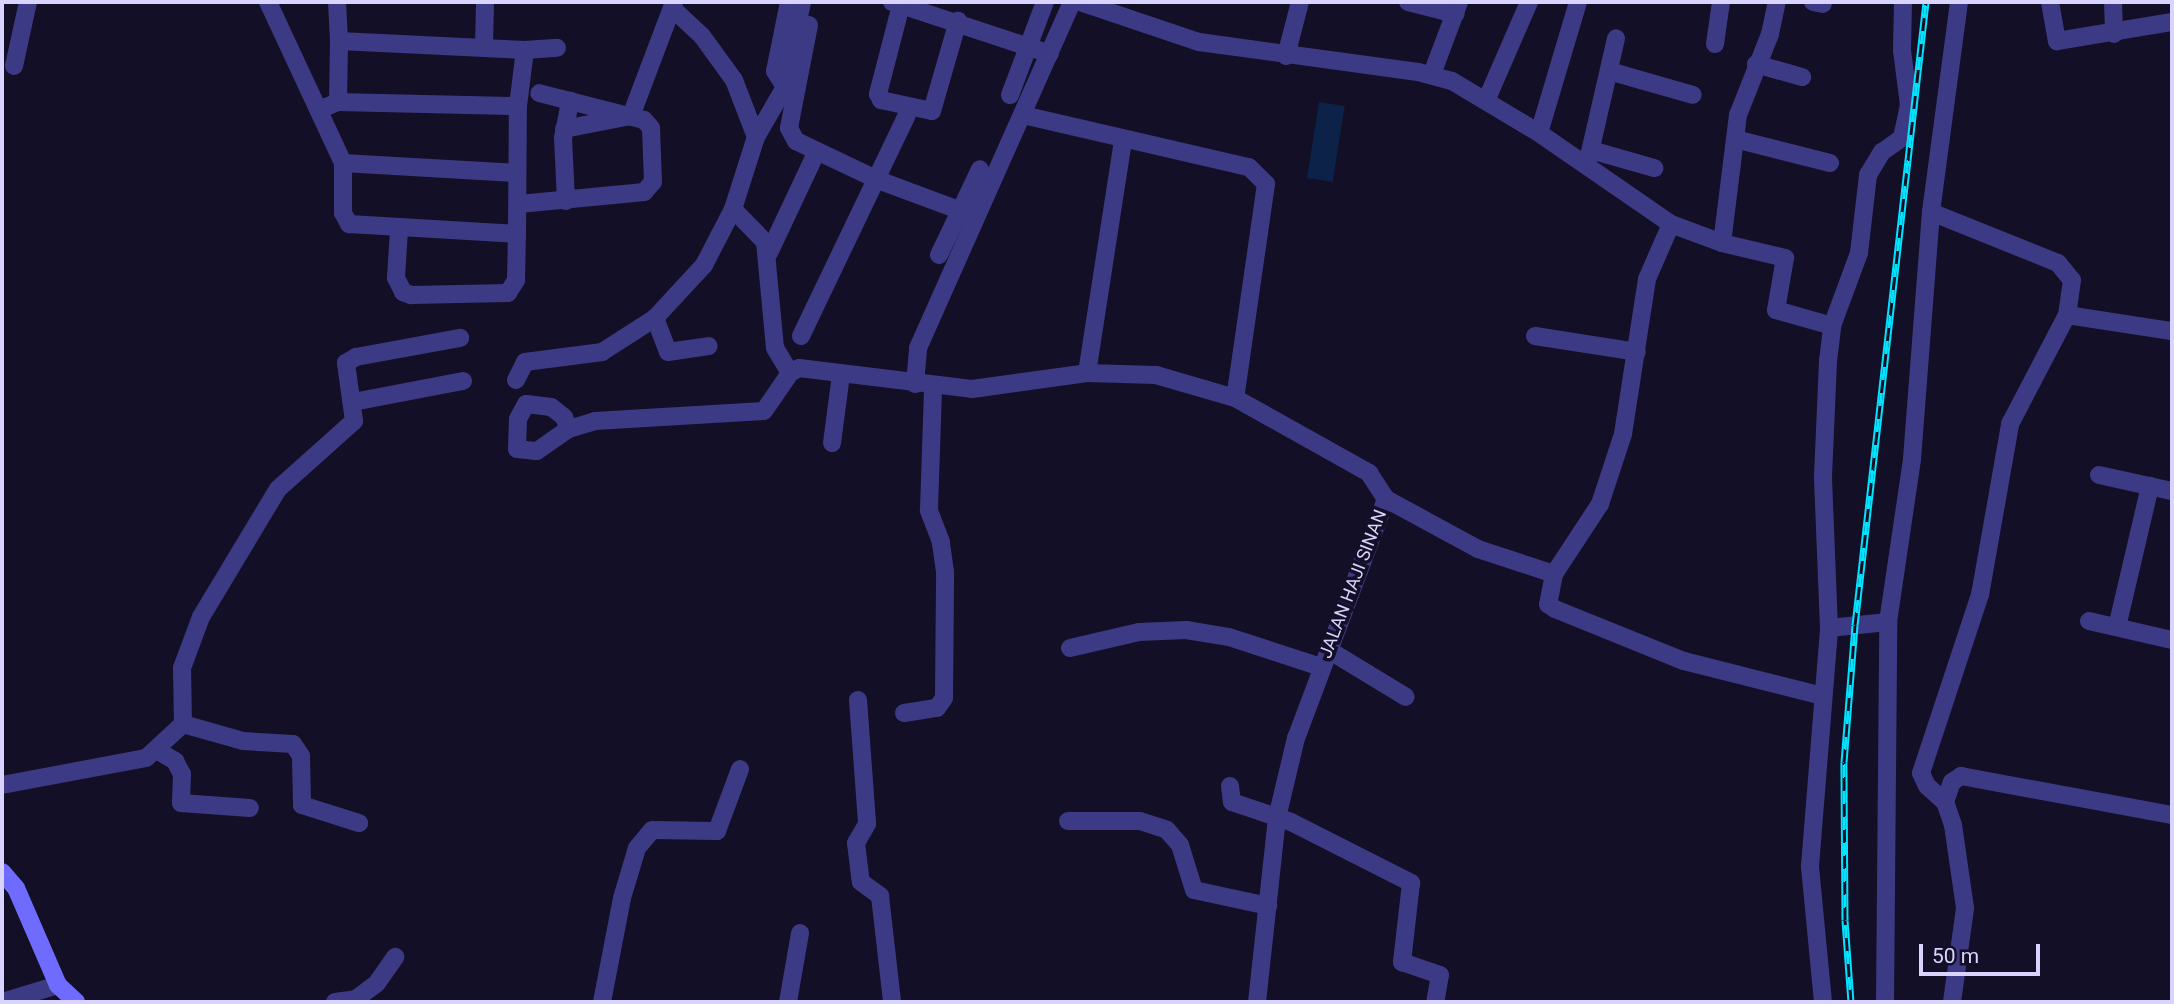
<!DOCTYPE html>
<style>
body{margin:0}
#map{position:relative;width:2174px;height:1004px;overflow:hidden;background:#130f26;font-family:Roboto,sans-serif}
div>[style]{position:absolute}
.water>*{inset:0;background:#0c2248;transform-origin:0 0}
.minor>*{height:18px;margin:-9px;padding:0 9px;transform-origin:9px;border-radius:9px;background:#3d3a85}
.secondary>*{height:18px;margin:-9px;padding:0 9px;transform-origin:9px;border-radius:9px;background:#6f6bff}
.rail>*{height:7px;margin-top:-3.5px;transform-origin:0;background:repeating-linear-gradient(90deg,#130f26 0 13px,#00e5ff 0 26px);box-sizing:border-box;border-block:2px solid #00e5ff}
span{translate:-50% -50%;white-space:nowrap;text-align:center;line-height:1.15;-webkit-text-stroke:7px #130f26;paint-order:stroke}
.street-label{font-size:18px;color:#d9d4ff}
.frame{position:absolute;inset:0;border:4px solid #d9d4ff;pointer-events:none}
.scale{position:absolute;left:1919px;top:944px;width:121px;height:32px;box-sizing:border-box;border:4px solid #d9d4ff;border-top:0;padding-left:9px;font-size:21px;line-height:24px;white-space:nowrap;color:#d9d4ff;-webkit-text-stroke:5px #130f26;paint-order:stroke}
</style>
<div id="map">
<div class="water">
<div style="left:1319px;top:102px;width:26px;height:77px;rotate:9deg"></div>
</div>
<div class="minor">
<div style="left:268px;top:2px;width:178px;rotate:65deg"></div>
<div style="left:343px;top:163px;width:50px;rotate:90deg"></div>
<div style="left:343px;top:213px;width:13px;rotate:61deg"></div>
<div style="left:349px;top:224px;width:168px;rotate:3.4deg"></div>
<div style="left:517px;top:234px;width:128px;rotate:-89.6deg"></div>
<div style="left:337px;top:2px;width:39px;rotate:87deg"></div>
<div style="left:892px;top:2px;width:166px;rotate:18.2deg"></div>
<div style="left:1080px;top:2px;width:126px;rotate:18.6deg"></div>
<div style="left:1199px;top:42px;width:221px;rotate:7.8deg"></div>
<div style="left:1418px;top:72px;width:35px;rotate:15deg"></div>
<div style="left:1452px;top:81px;width:101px;rotate:30.9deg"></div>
<div style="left:1539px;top:133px;width:160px;rotate:34.6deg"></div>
<div style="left:1671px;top:224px;width:54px;rotate:20.4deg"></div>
<div style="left:1722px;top:243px;width:65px;rotate:13.4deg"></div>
<div style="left:1785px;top:258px;width:53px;rotate:99.8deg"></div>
<div style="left:1776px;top:310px;width:58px;rotate:15.9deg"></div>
<div style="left:1408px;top:2px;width:49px;rotate:14.3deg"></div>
<div style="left:1813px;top:2px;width:10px;rotate:11deg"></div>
<div style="left:2050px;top:2px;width:40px;rotate:80deg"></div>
<div style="left:2057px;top:41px;width:117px;rotate:-9.4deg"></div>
<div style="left:2113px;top:2px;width:32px;rotate:88deg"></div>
<div style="left:901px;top:5px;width:92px;rotate:104.5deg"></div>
<div style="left:878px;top:94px;width:7px;rotate:63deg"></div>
<div style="left:881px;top:100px;width:52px;rotate:12.2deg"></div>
<div style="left:932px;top:111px;width:94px;rotate:-73.9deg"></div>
<div style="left:672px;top:8px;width:41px;rotate:43deg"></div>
<div style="left:702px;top:36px;width:54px;rotate:54deg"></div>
<div style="left:734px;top:80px;width:61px;rotate:68.9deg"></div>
<div style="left:809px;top:25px;width:105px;rotate:101deg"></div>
<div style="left:789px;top:128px;width:15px;rotate:62deg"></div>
<div style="left:796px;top:141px;width:91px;rotate:25.4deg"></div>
<div style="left:878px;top:180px;width:103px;rotate:20.4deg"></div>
<div style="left:1715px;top:44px;width:42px;rotate:-81.9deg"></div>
<div style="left:484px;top:47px;width:45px;rotate:-88.7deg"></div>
<div style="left:525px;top:50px;width:32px;rotate:-4deg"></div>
<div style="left:1286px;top:56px;width:56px;rotate:-75.5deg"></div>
<div style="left:1756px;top:64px;width:48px;rotate:15.8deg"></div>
<div style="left:14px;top:66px;width:66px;rotate:-77.7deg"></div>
<div style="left:1609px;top:71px;width:87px;rotate:15.9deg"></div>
<div style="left:1432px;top:74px;width:77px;rotate:-69.4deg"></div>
<div style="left:785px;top:87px;width:19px;rotate:-122deg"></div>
<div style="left:775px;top:71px;width:70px;rotate:-78.5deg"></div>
<div style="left:1010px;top:95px;width:99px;rotate:-69.4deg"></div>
<div style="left:1486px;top:101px;width:108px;rotate:-66.5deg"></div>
<div style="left:319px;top:110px;width:21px;rotate:-23deg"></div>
<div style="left:338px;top:102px;width:180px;rotate:1.3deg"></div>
<div style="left:518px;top:106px;width:56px;rotate:-82.9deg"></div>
<div style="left:525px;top:50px;width:186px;rotate:-177.2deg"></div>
<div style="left:339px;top:41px;width:61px;rotate:90.9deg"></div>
<div style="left:1023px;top:115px;width:232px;rotate:13deg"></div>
<div style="left:1249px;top:167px;width:24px;rotate:45deg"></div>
<div style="left:1266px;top:184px;width:216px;rotate:98.2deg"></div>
<div style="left:564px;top:129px;width:68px;rotate:-11deg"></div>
<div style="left:631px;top:116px;width:122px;rotate:-69.3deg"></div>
<div style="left:1539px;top:133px;width:137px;rotate:-73.4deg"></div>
<div style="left:1735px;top:139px;width:98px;rotate:14.2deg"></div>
<div style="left:1591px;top:150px;width:66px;rotate:15.9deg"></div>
<div style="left:343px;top:163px;width:173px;rotate:3.3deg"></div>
<div style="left:1587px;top:165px;width:130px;rotate:-77.1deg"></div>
<div style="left:566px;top:201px;width:63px;rotate:-92.7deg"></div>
<div style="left:563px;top:138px;width:38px;rotate:-79deg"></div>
<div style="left:519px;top:204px;width:126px;rotate:-5.5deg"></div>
<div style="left:644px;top:192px;width:13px;rotate:-48deg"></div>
<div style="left:653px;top:182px;width:54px;rotate:-92.1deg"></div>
<div style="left:651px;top:128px;width:11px;rotate:-131deg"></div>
<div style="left:644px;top:120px;width:108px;rotate:-165.6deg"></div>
<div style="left:733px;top:209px;width:46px;rotate:45.9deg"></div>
<div style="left:765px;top:242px;width:106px;rotate:84.6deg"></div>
<div style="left:775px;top:348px;width:29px;rotate:59deg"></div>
<div style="left:1931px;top:212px;width:137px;rotate:21.9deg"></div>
<div style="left:2058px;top:263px;width:22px;rotate:51deg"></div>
<div style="left:2072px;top:280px;width:35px;rotate:98deg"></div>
<div style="left:399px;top:230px;width:48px;rotate:93.6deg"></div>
<div style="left:396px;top:278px;width:16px;rotate:63deg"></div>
<div style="left:403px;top:292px;width:9px;rotate:21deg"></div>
<div style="left:411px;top:295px;width:97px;rotate:-1.2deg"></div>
<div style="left:508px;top:293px;width:15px;rotate:-58deg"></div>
<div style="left:516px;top:280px;width:46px;rotate:-88.8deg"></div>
<div style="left:1722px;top:243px;width:129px;rotate:-82.9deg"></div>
<div style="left:1738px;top:115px;width:87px;rotate:-68.4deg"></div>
<div style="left:1770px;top:34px;width:33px;rotate:-78deg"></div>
<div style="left:769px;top:253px;width:110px;rotate:-64.8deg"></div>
<div style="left:939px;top:255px;width:95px;rotate:-64.5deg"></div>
<div style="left:655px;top:318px;width:36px;rotate:69deg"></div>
<div style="left:668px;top:352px;width:41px;rotate:-8.3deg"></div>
<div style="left:801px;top:336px;width:245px;rotate:-64.4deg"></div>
<div style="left:1535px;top:336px;width:103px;rotate:8.9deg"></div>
<div style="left:1087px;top:373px;width:235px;rotate:-81.2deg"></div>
<div style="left:516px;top:380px;width:20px;rotate:-63deg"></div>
<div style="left:525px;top:362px;width:78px;rotate:-7.4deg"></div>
<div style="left:602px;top:352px;width:63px;rotate:-32.7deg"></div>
<div style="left:655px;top:318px;width:72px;rotate:-47.2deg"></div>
<div style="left:704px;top:265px;width:63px;rotate:-62.6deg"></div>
<div style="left:733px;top:209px;width:76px;rotate:-72.3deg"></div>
<div style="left:756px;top:137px;width:58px;rotate:-59.9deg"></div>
<div style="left:785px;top:87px;width:87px;rotate:-78.7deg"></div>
<div style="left:915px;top:384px;width:36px;rotate:-85deg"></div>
<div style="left:918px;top:348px;width:379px;rotate:-66deg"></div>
<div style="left:353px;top:402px;width:112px;rotate:-10.8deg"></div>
<div style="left:569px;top:429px;width:13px;rotate:-113deg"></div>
<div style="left:564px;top:417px;width:16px;rotate:-142deg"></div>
<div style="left:551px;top:407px;width:25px;rotate:-173deg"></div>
<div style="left:526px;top:404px;width:17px;rotate:118deg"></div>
<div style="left:518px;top:419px;width:30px;rotate:92deg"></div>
<div style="left:517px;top:449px;width:20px;rotate:6deg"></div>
<div style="left:537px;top:451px;width:39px;rotate:-35deg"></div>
<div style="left:569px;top:429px;width:27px;rotate:-17deg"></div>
<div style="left:595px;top:421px;width:169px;rotate:-3.4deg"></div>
<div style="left:764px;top:411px;width:46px;rotate:-55.6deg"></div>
<div style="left:790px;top:373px;width:10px;rotate:-29deg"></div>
<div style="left:799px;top:368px;width:174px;rotate:6.9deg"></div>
<div style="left:972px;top:389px;width:116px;rotate:-7.9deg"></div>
<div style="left:1087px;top:373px;width:69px;rotate:1.7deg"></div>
<div style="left:1156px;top:375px;width:82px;rotate:16.2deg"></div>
<div style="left:1235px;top:398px;width:154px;rotate:29.2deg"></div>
<div style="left:1369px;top:473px;width:31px;rotate:57deg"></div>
<div style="left:1386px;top:499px;width:255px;rotate:110.6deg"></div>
<div style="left:1296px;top:738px;width:82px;rotate:103.4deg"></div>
<div style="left:1277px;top:818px;width:185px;rotate:96.2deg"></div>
<div style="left:832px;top:443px;width:69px;rotate:-82.5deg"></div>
<div style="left:2099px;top:475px;width:75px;rotate:12.4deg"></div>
<div style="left:1386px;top:499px;width:105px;rotate:28.5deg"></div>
<div style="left:1478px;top:549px;width:80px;rotate:18.2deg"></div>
<div style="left:1554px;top:574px;width:84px;rotate:-56.7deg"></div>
<div style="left:1600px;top:504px;width:74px;rotate:-71.8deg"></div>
<div style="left:1623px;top:434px;width:157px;rotate:-81.2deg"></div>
<div style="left:1647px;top:279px;width:60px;rotate:-66.4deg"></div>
<div style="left:1554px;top:574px;width:31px;rotate:101deg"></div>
<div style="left:1548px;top:604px;width:9px;rotate:36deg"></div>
<div style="left:1555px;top:609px;width:139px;rotate:22deg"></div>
<div style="left:1684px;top:661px;width:142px;rotate:14.2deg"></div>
<div style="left:2089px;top:621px;width:85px;rotate:12.9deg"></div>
<div style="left:2117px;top:627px;width:145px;rotate:-76.8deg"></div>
<div style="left:1829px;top:628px;width:59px;rotate:-5.8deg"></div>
<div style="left:1888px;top:622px;width:165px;rotate:-81.6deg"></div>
<div style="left:1912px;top:459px;width:248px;rotate:-85.6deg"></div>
<div style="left:1931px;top:212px;width:212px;rotate:-82.4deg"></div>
<div style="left:1070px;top:648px;width:71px;rotate:-13.1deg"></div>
<div style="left:1139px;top:632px;width:47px;rotate:-2.4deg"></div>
<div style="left:1186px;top:630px;width:44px;rotate:9.2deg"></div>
<div style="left:1229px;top:637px;width:97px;rotate:18.1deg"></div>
<div style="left:1327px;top:649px;width:92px;rotate:31.3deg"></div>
<div style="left:858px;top:700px;width:124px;rotate:85.8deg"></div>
<div style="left:867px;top:824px;width:22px;rotate:120deg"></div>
<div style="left:856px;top:843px;width:39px;rotate:83deg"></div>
<div style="left:861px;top:882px;width:24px;rotate:36deg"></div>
<div style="left:880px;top:896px;width:107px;rotate:83.5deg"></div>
<div style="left:904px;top:713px;width:33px;rotate:-9deg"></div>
<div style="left:937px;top:708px;width:12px;rotate:-55deg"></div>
<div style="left:944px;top:698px;width:126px;rotate:-89.5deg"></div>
<div style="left:945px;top:572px;width:30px;rotate:-98deg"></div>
<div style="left:941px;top:542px;width:34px;rotate:-111deg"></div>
<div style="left:929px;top:510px;width:123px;rotate:-88.1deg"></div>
<div style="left:183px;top:724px;width:56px;rotate:-91deg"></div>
<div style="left:182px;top:668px;width:54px;rotate:-69.6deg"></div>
<div style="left:201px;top:617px;width:149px;rotate:-59deg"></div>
<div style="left:278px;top:489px;width:102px;rotate:-41.8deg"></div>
<div style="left:354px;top:421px;width:59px;rotate:-97.9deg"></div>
<div style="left:346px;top:363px;width:12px;rotate:-31deg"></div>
<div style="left:356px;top:357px;width:106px;rotate:-10.4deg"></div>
<div style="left:158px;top:751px;width:20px;rotate:30deg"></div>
<div style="left:175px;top:761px;width:15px;rotate:62deg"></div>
<div style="left:182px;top:774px;width:29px;rotate:92deg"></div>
<div style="left:181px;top:803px;width:69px;rotate:4.1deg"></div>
<div style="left:2px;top:785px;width:147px;rotate:-10.6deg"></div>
<div style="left:146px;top:758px;width:50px;rotate:-42.6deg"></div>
<div style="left:183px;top:724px;width:62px;rotate:15.8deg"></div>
<div style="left:243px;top:741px;width:50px;rotate:3.4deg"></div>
<div style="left:293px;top:744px;width:14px;rotate:56deg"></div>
<div style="left:301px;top:756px;width:49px;rotate:88.8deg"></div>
<div style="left:302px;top:805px;width:60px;rotate:17.5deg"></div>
<div style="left:1230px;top:786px;width:16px;rotate:83deg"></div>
<div style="left:1232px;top:802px;width:62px;rotate:18.7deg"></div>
<div style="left:1291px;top:822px;width:135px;rotate:26.9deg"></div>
<div style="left:1411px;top:883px;width:80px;rotate:96.5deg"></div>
<div style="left:1402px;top:962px;width:40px;rotate:18.9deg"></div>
<div style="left:1440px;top:975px;width:27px;rotate:100deg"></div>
<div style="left:1945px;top:802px;width:21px;rotate:-71deg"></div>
<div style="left:1952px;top:782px;width:11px;rotate:-34deg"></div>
<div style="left:1961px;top:776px;width:215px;rotate:10.5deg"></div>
<div style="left:1068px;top:821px;width:72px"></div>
<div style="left:1140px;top:821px;width:28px;rotate:18deg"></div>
<div style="left:1167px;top:830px;width:20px;rotate:49deg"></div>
<div style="left:1180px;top:845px;width:47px;rotate:72.7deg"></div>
<div style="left:1194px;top:890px;width:76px;rotate:12.2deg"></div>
<div style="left:2px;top:1002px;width:59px;rotate:-16.9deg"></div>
<div style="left:335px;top:1002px;width:21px;rotate:-8deg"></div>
<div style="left:356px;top:999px;width:26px;rotate:-37deg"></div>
<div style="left:377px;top:983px;width:32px;rotate:-55deg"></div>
<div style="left:602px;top:1002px;width:106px;rotate:-79.1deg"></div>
<div style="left:622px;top:898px;width:52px;rotate:-73.3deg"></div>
<div style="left:637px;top:848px;width:23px;rotate:-50deg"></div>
<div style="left:652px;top:830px;width:65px;rotate:0.9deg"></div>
<div style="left:717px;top:831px;width:66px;rotate:-69.6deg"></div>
<div style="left:788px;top:1002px;width:70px;rotate:-80.1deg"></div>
<div style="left:1823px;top:1002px;width:137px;rotate:-95.5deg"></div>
<div style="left:1810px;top:866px;width:239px;rotate:-85.4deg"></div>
<div style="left:1829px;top:628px;width:152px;rotate:-92.3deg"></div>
<div style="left:1823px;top:476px;width:115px;rotate:-87.5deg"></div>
<div style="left:1828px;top:361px;width:35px;rotate:-83deg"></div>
<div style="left:1832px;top:326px;width:78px;rotate:-69.7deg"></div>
<div style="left:1859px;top:253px;width:79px;rotate:-83.4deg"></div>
<div style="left:1868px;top:175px;width:27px;rotate:-59deg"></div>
<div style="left:1882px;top:152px;width:24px;rotate:-35deg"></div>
<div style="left:1902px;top:138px;width:34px;rotate:-78deg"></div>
<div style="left:1909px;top:105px;width:55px;rotate:-97.3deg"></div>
<div style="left:1902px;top:50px;width:48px;rotate:-88.8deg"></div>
<div style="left:1885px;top:1002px;width:380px;rotate:-89.5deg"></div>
<div style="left:1952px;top:1002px;width:95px;rotate:-82.1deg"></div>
<div style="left:1965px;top:908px;width:84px;rotate:-98.2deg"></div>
<div style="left:1953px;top:825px;width:24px;rotate:-109deg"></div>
<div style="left:1945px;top:802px;width:24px;rotate:-138deg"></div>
<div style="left:1927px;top:786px;width:14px;rotate:-115deg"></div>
<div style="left:1921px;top:773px;width:188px;rotate:-71.7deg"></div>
<div style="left:1980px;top:595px;width:174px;rotate:-80deg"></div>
<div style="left:2010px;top:424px;width:123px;rotate:-62.4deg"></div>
<div style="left:2067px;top:315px;width:106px;rotate:8.7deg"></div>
</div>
<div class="secondary">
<div style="left:2px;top:872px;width:21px;rotate:49deg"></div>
<div style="left:16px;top:888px;width:106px;rotate:66.6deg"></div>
<div style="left:58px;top:985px;width:25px;rotate:43deg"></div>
</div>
<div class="rail">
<div style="left:1851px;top:1002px;width:82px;rotate:-94.2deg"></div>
<div style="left:1845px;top:920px;width:158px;rotate:-90.4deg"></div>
<div style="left:1844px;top:762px;width:137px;rotate:-85.4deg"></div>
<div style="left:1855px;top:625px;width:627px;rotate:-83.5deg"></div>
</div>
<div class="street-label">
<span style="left:1353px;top:584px;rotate:-69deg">JALAN HAJI SINAN</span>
</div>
<div class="frame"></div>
<div class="scale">50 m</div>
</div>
